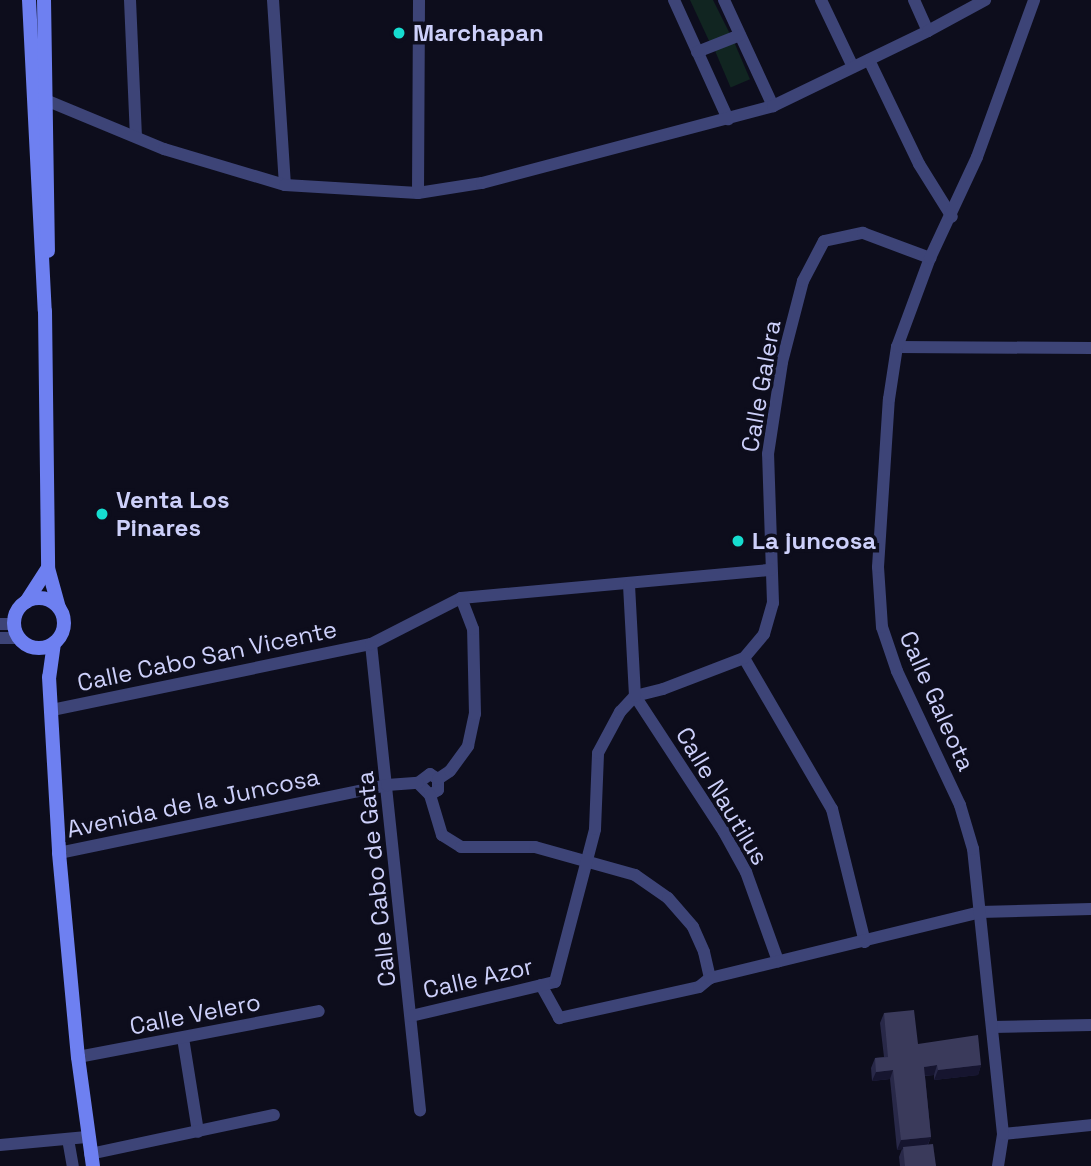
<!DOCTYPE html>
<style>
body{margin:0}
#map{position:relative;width:1091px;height:1166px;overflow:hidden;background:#0d0d1c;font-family:"Space Grotesk",sans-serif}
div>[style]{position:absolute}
.green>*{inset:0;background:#112521;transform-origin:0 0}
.street>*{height:12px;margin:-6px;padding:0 6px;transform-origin:6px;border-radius:6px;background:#3d4477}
.secondary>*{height:14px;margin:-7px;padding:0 7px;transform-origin:7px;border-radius:7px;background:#6e80f1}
.secondary>.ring{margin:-7px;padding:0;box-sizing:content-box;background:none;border:14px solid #6e80f1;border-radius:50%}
.wall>*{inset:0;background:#282848}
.shaded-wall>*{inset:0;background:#16152f}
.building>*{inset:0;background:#3a3a5b}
.dots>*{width:19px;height:19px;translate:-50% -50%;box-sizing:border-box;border:4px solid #0d0d1c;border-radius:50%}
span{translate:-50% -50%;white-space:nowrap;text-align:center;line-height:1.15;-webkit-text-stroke:7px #0d0d1c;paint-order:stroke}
.poi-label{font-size:24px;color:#cdd0fa;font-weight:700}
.left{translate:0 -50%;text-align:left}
.street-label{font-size:24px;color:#cdd0fa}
</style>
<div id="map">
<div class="green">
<div style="clip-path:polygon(690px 0,713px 0,730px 34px,710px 43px)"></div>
<div style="left:732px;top:37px;width:46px;height:21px;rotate:67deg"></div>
</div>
<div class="street">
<div style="left:130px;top:0;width:136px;rotate:87.5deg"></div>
<div style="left:273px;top:0;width:185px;rotate:86.3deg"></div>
<div style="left:674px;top:0;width:131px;rotate:65.6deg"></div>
<div style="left:724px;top:0;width:117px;rotate:65.2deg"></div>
<div style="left:821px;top:0;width:74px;rotate:64.5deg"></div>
<div style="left:914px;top:0;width:34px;rotate:66deg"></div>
<div style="left:697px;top:52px;width:46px;rotate:-21.6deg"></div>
<div style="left:869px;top:60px;width:115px;rotate:64.3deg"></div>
<div style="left:919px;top:164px;width:62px;rotate:58.1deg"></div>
<div style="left:48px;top:101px;width:126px;rotate:22.5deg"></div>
<div style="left:164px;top:149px;width:126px;rotate:16.6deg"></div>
<div style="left:285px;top:185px;width:133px;rotate:3.4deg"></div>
<div style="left:418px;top:193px;width:65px;rotate:-8.9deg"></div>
<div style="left:482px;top:183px;width:301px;rotate:-14.8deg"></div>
<div style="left:773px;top:106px;width:172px;rotate:-25.8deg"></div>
<div style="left:928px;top:31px;width:65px;rotate:-28.5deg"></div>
<div style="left:418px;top:193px;width:193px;rotate:-89.7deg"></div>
<div style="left:897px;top:347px;width:194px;rotate:0.3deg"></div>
<div style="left:0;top:624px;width:15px"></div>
<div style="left:0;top:638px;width:19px"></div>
<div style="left:371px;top:644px;width:469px;rotate:84deg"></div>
<div style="left:744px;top:658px;width:175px;rotate:59.8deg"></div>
<div style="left:832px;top:809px;width:137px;rotate:76.1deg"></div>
<div style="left:635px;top:696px;width:29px;rotate:-14deg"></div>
<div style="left:663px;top:689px;width:87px;rotate:-20.9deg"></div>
<div style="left:744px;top:658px;width:31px;rotate:-50deg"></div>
<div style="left:764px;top:634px;width:32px;rotate:-74deg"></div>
<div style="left:773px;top:603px;width:149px;rotate:-91.9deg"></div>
<div style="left:768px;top:454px;width:93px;rotate:-81.3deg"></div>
<div style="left:782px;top:362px;width:84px;rotate:-75.5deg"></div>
<div style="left:803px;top:281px;width:45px;rotate:-62.3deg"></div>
<div style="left:824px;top:241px;width:40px;rotate:-12deg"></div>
<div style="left:863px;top:233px;width:72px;rotate:20.5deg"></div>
<div style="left:635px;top:696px;width:163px;rotate:56.8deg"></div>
<div style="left:724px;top:832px;width:46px;rotate:61.2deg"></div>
<div style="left:746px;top:872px;width:95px;rotate:70.2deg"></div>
<div style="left:52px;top:710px;width:326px;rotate:-11.7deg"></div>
<div style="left:371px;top:644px;width:101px;rotate:-27.1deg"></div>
<div style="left:461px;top:598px;width:311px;rotate:-5.2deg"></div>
<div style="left:430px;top:774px;width:9px;rotate:32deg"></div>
<div style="left:438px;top:779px;width:11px;rotate:90deg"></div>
<div style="left:438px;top:790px;width:9px;rotate:148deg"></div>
<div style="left:430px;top:795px;width:17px;rotate:-135deg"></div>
<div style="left:418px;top:783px;width:15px;rotate:-37deg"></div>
<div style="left:438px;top:779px;width:14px;rotate:-34deg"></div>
<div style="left:450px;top:771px;width:31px;rotate:-54deg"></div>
<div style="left:468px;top:746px;width:33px;rotate:-78deg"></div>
<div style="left:475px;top:714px;width:85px;rotate:-91.3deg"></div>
<div style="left:473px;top:629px;width:33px;rotate:-111deg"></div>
<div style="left:430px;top:795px;width:42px;rotate:73.3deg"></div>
<div style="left:442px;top:835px;width:22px;rotate:32deg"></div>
<div style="left:461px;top:847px;width:74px"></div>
<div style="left:535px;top:847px;width:104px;rotate:15.6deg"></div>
<div style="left:635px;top:875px;width:40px;rotate:34.9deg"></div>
<div style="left:668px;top:898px;width:38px;rotate:49deg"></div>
<div style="left:693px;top:927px;width:27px;rotate:66deg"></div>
<div style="left:704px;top:952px;width:27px;rotate:77deg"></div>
<div style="left:59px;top:853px;width:335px;rotate:-11.7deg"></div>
<div style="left:387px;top:785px;width:31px;rotate:-4deg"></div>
<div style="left:541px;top:985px;width:38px;rotate:61deg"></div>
<div style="left:559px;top:1018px;width:143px;rotate:-12.5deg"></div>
<div style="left:699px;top:987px;width:14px;rotate:-39deg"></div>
<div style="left:710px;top:978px;width:278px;rotate:-13.7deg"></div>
<div style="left:980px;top:912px;width:111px;rotate:-1.5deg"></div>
<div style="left:411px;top:1016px;width:148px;rotate:-13.3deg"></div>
<div style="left:555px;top:982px;width:158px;rotate:-75.3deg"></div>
<div style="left:595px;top:829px;width:76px;rotate:-87.7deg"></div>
<div style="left:598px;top:753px;width:47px;rotate:-61.8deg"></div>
<div style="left:620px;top:712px;width:22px;rotate:-47deg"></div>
<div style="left:635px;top:696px;width:111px;rotate:-93.1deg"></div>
<div style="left:992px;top:1027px;width:99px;rotate:-1.2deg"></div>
<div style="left:183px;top:1038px;width:95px;rotate:80.9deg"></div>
<div style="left:78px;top:1057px;width:245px;rotate:-10.8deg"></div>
<div style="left:1003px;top:1134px;width:88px;rotate:-5.8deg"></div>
<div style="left:68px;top:1139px;width:27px;rotate:80deg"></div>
<div style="left:0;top:1145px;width:87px;rotate:-5.3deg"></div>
<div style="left:90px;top:1154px;width:188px;rotate:-12deg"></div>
<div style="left:998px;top:1166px;width:32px;rotate:-81deg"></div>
<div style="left:1003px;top:1134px;width:287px;rotate:-96deg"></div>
<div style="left:973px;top:849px;width:46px;rotate:-106.5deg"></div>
<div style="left:960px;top:805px;width:148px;rotate:-115.2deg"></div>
<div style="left:897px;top:671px;width:46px;rotate:-108.8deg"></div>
<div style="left:882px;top:627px;width:60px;rotate:-93.8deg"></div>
<div style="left:878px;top:567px;width:168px;rotate:-86.3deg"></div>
<div style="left:889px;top:399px;width:53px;rotate:-81.3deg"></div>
<div style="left:897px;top:347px;width:95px;rotate:-69.7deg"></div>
<div style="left:930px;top:258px;width:111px;rotate:-65deg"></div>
<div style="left:977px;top:157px;width:167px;rotate:-70deg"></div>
</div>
<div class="secondary">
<div style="left:29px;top:0;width:311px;rotate:87.1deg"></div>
<div style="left:45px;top:311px;width:257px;rotate:89.3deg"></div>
<div style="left:48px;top:568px;width:41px;rotate:74.6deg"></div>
<div style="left:44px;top:0;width:251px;rotate:89.1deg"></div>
<div class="ring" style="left:14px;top:598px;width:36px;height:36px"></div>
<div style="left:26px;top:602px;width:40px;rotate:-57.1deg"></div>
<div style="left:54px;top:643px;width:34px;rotate:98deg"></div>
<div style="left:49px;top:677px;width:176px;rotate:86.7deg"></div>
<div style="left:59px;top:853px;width:205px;rotate:84.7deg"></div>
<div style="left:78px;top:1057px;width:110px;rotate:82.2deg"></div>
</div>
<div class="wall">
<div style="clip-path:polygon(884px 1013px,918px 1044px,981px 1065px,978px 1075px,934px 1080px,934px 1075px,925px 1076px,931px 1137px,928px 1145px,936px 1166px,900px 1166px,899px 1157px,902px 1149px,897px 1150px,890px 1079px,872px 1081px,871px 1068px,875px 1058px,884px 1057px,880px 1023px)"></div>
</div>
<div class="shaded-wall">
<div style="clip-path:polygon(937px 1065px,934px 1075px,920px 1076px,924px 1067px)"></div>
<div style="clip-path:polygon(981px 1065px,978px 1075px,934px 1080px,938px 1070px)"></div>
<div style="clip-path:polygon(893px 1070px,890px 1079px,872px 1081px,876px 1072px)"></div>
<div style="clip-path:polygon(931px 1137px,927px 1146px,897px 1150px,901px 1140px)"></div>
</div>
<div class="building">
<div style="clip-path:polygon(914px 1010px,918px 1044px,978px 1035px,981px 1065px,938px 1070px,937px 1065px,924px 1067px,931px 1137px,901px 1140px,893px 1070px,876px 1072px,875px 1058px,888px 1057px,884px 1013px)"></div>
<div style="clip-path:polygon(933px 1144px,936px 1166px,905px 1166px,903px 1147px)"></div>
</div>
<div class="dots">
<div style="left:399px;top:33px;background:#16ddd0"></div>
<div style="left:102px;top:514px;background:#16ddd0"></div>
<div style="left:738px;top:541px;background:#16ddd0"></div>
</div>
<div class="poi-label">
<span class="left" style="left:413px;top:33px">Marchapan</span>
<span class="left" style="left:116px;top:514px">Venta Los<br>Pinares</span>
<span class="left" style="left:752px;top:541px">La juncosa</span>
</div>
<div class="street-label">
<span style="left:761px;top:386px;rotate:-80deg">Calle Galera</span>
<span style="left:207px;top:656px;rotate:-12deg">Calle Cabo San Vicente</span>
<span style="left:937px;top:701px;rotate:66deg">Calle Galeota</span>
<span style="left:722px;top:796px;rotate:59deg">Calle Nautilus</span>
<span style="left:193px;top:803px;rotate:-12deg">Avenida de la Juncosa</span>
<span style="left:376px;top:879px;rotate:-96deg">Calle Cabo de Gata</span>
<span style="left:478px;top:978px;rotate:-13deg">Calle Azor</span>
<span style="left:195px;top:1014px;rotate:-11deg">Calle Velero</span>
</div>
</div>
